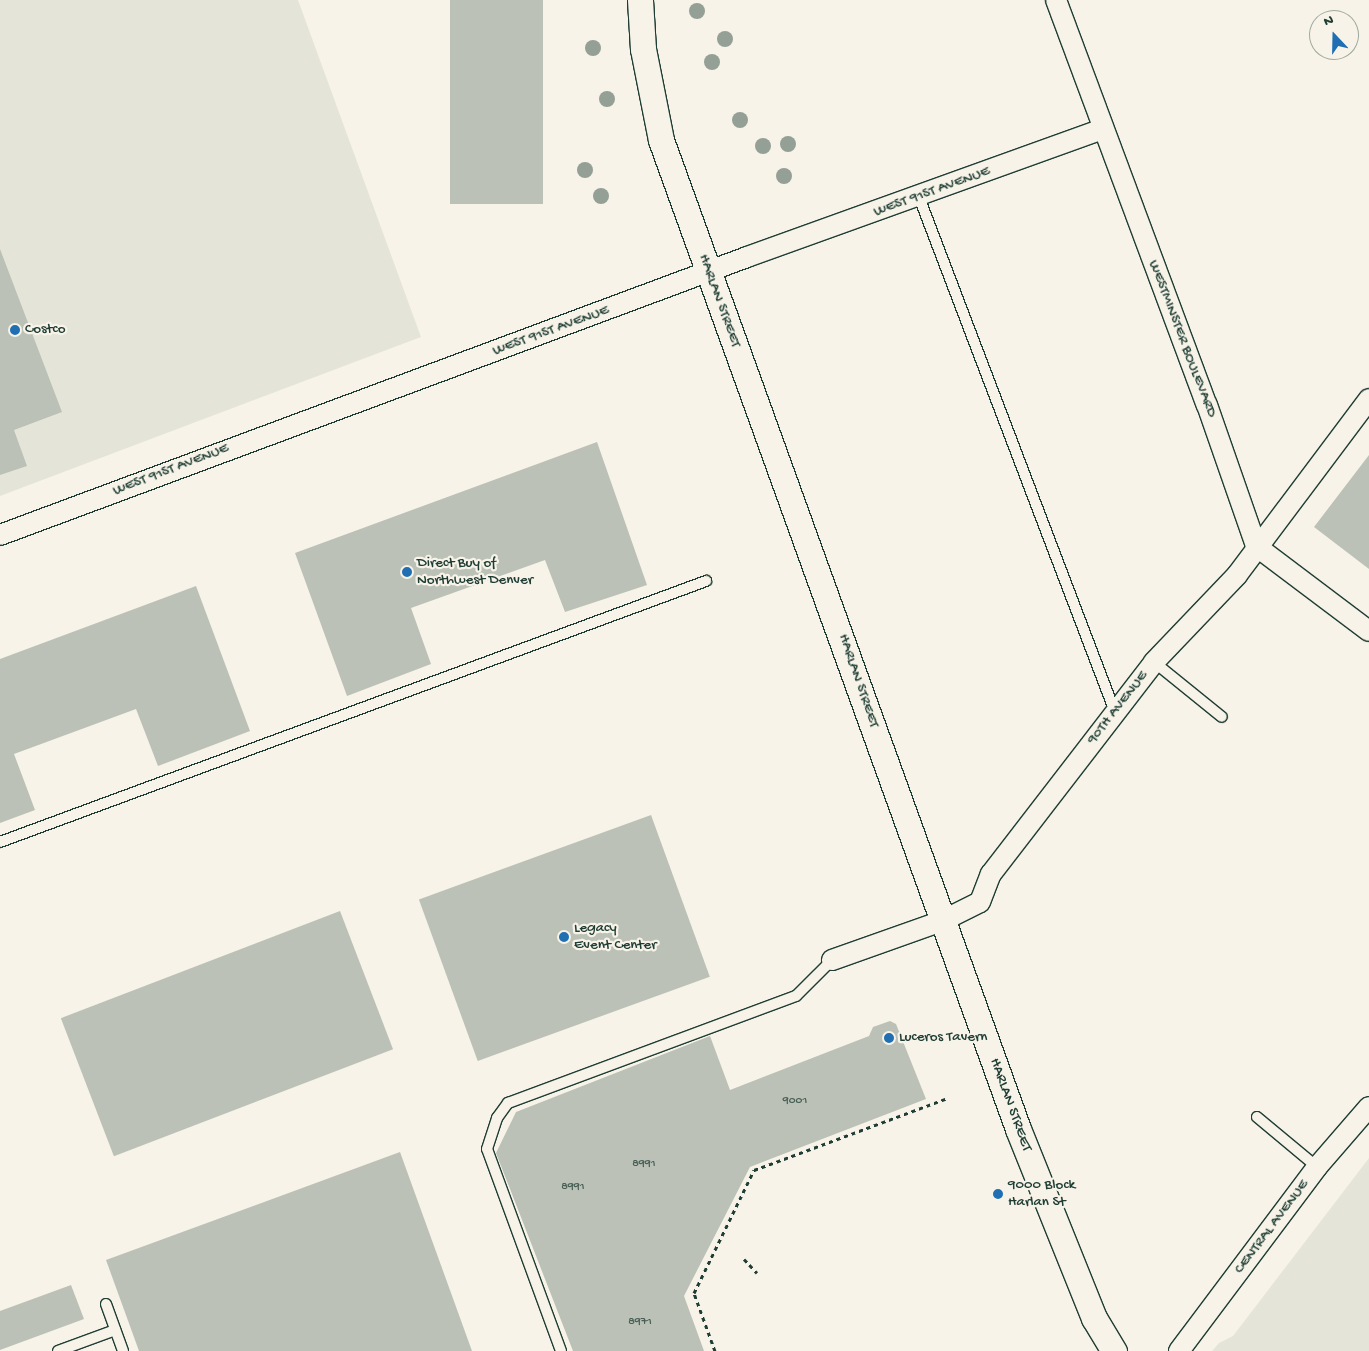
<!DOCTYPE html>
<style>
body{margin:0}
#map{position:relative;width:1369px;height:1351px;overflow:hidden;background:#f7f3e8;font-family:"Gochi Hand",sans-serif}
div>[style]{position:absolute}
.built>*{inset:0;background:#e5e4d9}
.building>*{inset:0;background:#bbc1b6;transform-origin:0 0}
.path>*{height:3px;margin-top:-1.5px;transform-origin:0;background:repeating-linear-gradient(90deg,#1f3d34 0 4px,transparent 0 8px)}
.roads{filter:drop-shadow(1px 0 #1f3d34) drop-shadow(-1px 0 #1f3d34) drop-shadow(0 1px #1f3d34) drop-shadow(0 -1px #1f3d34)}
.service>*{height:10px;margin:-5px;padding:0 5px;transform-origin:5px;border-radius:5px;background:#f7f3e8}
.minor>*{height:20px;margin:-10px;padding:0 10px;transform-origin:10px;border-radius:10px;background:#f7f3e8}
.tertiary>*{height:25px;margin:-12.5px;padding:0 12.5px;transform-origin:12.5px;border-radius:12.5px;background:#f7f3e8}
.trees>*{width:16px;height:16px;margin:-8px;border-radius:50%;background:#949f96}
.dots>*{width:14px;height:14px;translate:-50% -50%;box-sizing:border-box;border:2px solid #f7f3e8;border-radius:50%}
span{translate:-50% -50%;white-space:nowrap;text-align:center;line-height:1.15;-webkit-text-stroke:4.5px #f7f3e8;paint-order:stroke}
.number-label{font-size:12px;color:#465e54}
.number-label span{-webkit-text-stroke-width:0}
.street-label{font-size:15px;color:#1f3d34}
.poi-label{font-size:15px;color:#1f3d34}
.left{translate:0 -50%;text-align:left}
.north{position:absolute;left:1309px;top:10px;width:50px;height:50px;box-sizing:border-box;background:#f7f3e8;border:1px solid #a1aaa0;border-radius:50%;rotate:339deg;font-size:14px;font-weight:700;line-height:20px;text-align:center;color:#1f3d34}
.north::after{content:'';display:block;margin:auto;width:18px;height:22px;background:#1f6fb2;clip-path:polygon(50% 0,100% 100%,50% 72%,0 100%)}
</style>
<div id="map">
<div class="built">
<div style="clip-path:polygon(0 0,298px 0,421px 337px,0 496px)"></div>
<div style="clip-path:polygon(1369px 1158px,1369px 1351px,1212px 1351px,1219px 1343px,1233px 1336px)"></div>
</div>
<div class="building">
<div style="left:450px;top:0;width:93px;height:204px"></div>
<div style="clip-path:polygon(0 249px,62px 412px,14px 430px,27px 466px,0 475px)"></div>
<div style="clip-path:polygon(597px 442px,647px 585px,565px 612px,545px 560px,411px 608px,431px 664px,347px 696px,295px 553px)"></div>
<div style="clip-path:polygon(1369px 455px,1369px 569px,1314px 527px)"></div>
<div style="clip-path:polygon(196px 586px,250px 731px,158px 766px,136px 709px,14px 754px,35px 810px,0 823px,0 659px)"></div>
<div style="left:651px;top:815px;width:172px;height:247px;rotate:70deg"></div>
<div style="left:340px;top:911px;width:148px;height:299px;rotate:69deg"></div>
<div style="clip-path:polygon(890px 1021px,896px 1024px,926px 1099px,750px 1167px,684px 1296px,704px 1351px,573px 1351px,496px 1153px,516px 1112px,710px 1036px,730px 1090px,869px 1036px,873px 1027px)"></div>
<div style="clip-path:polygon(400px 1152px,472px 1351px,139px 1351px,106px 1260px)"></div>
<div style="clip-path:polygon(71px 1285px,84px 1319px,0 1350px,0 1311px)"></div>
</div>
<div class="path">
<div style="left:744px;top:1259px;width:19px;rotate:47deg"></div>
<div style="left:715px;top:1351px;width:62px;rotate:-109.9deg"></div>
<div style="left:694px;top:1293px;width:137px;rotate:-64deg"></div>
<div style="left:754px;top:1170px;width:207px;rotate:-20.4deg"></div>
</div>
<div class="roads">
<div class="service">
<div style="left:919px;top:197px;width:551px;rotate:69.16deg"></div>
<div style="left:1154px;top:662px;width:87px;rotate:39deg"></div>
<div style="left:0;top:842px;width:753px;rotate:-20.29deg"></div>
<div style="left:1257px;top:1117px;width:78px;rotate:39.8deg"></div>
<div style="left:106px;top:1304px;width:50px;rotate:70.1deg"></div>
<div style="left:58px;top:1351px;width:61px;rotate:-20.2deg"></div>
<div style="left:561px;top:1351px;width:215px;rotate:-110.1deg"></div>
<div style="left:487px;top:1149px;width:33px;rotate:-72deg"></div>
<div style="left:497px;top:1118px;width:19px;rotate:-54deg"></div>
<div style="left:508px;top:1103px;width:307px;rotate:-20.4deg"></div>
<div style="left:796px;top:996px;width:51px;rotate:-45deg"></div>
</div>
<div class="minor">
<div style="left:1056px;top:0;width:432px;rotate:69.6deg"></div>
<div style="left:1207px;top:405px;width:149px;rotate:70.8deg"></div>
<div style="left:1256px;top:546px;width:141px;rotate:37deg"></div>
<div style="left:0;top:535px;width:797px;rotate:-20.41deg"></div>
<div style="left:747px;top:257px;width:378px;rotate:-19.8deg"></div>
<div style="left:832px;top:960px;width:117px;rotate:-19.5deg"></div>
<div style="left:942px;top:921px;width:42px;rotate:-26.6deg"></div>
<div style="left:980px;top:902px;width:30px;rotate:-69deg"></div>
<div style="left:991px;top:874px;width:267px;rotate:-52.4deg"></div>
<div style="left:1154px;top:662px;width:120px;rotate:-46.3deg"></div>
<div style="left:1237px;top:575px;width:220px;rotate:-53.1deg"></div>
<div style="left:1179px;top:1351px;width:230px;rotate:-53.1deg"></div>
<div style="left:1317px;top:1167px;width:79px;rotate:-49.1deg"></div>
</div>
<div class="tertiary">
<div style="left:640px;top:0;width:49px;rotate:86.5deg"></div>
<div style="left:643px;top:49px;width:93px;rotate:78.8deg"></div>
<div style="left:661px;top:140px;width:1051px;rotate:70.15deg"></div>
<div style="left:1018px;top:1129px;width:204px;rotate:68.1deg"></div>
<div style="left:1094px;top:1318px;width:39px;rotate:59deg"></div>
</div>
</div>
<div class="trees">
<div style="left:697px;top:11px"></div>
<div style="left:725px;top:39px"></div>
<div style="left:593px;top:48px"></div>
<div style="left:712px;top:62px"></div>
<div style="left:607px;top:99px"></div>
<div style="left:740px;top:120px"></div>
<div style="left:788px;top:144px"></div>
<div style="left:763px;top:146px"></div>
<div style="left:585px;top:170px"></div>
<div style="left:784px;top:176px"></div>
<div style="left:601px;top:196px"></div>
</div>
<div class="dots">
<div style="left:15px;top:330px;background:#1f6fb2"></div>
<div style="left:407px;top:572px;background:#1f6fb2"></div>
<div style="left:564px;top:937px;background:#1f6fb2"></div>
<div style="left:889px;top:1038px;background:#1f6fb2"></div>
<div style="left:998px;top:1194px;background:#1f6fb2"></div>
</div>
<div class="number-label">
<span style="left:795px;top:1102px">9001</span>
<span style="left:644px;top:1165px">8991</span>
<span style="left:573px;top:1188px">8991</span>
<span style="left:640px;top:1323px">8971</span>
</div>
<div class="street-label">
<span style="left:932px;top:192px;rotate:-20deg">WEST 91ST AVENUE</span>
<span style="left:719px;top:301px;rotate:70deg">HARLAN STREET</span>
<span style="left:551px;top:331px;rotate:-20deg">WEST 91ST AVENUE</span>
<span style="left:1182px;top:339px;rotate:69deg">WESTMINSTER BOULEVARD</span>
<span style="left:171px;top:470px;rotate:-21deg">WEST 91ST AVENUE</span>
<span style="left:858px;top:681px;rotate:71deg">HARLAN STREET</span>
<span style="left:1118px;top:708px;rotate:-52deg">90TH AVENUE</span>
<span style="left:1010px;top:1105px;rotate:70deg">HARLAN STREET</span>
<span style="left:1272px;top:1227px;rotate:-53deg">CENTRAL AVENUE</span>
</div>
<div class="poi-label">
<span class="left" style="left:25px;top:330px">Costco</span>
<span class="left" style="left:417px;top:572px">Direct Buy of<br>Northwest Denver</span>
<span class="left" style="left:574px;top:937px">Legacy<br>Event Center</span>
<span class="left" style="left:899px;top:1038px">Luceros Tavern</span>
<span class="left" style="left:1008px;top:1194px">9000 Block<br>Harlan St</span>
</div>
<div class="north">N</div>
</div>
